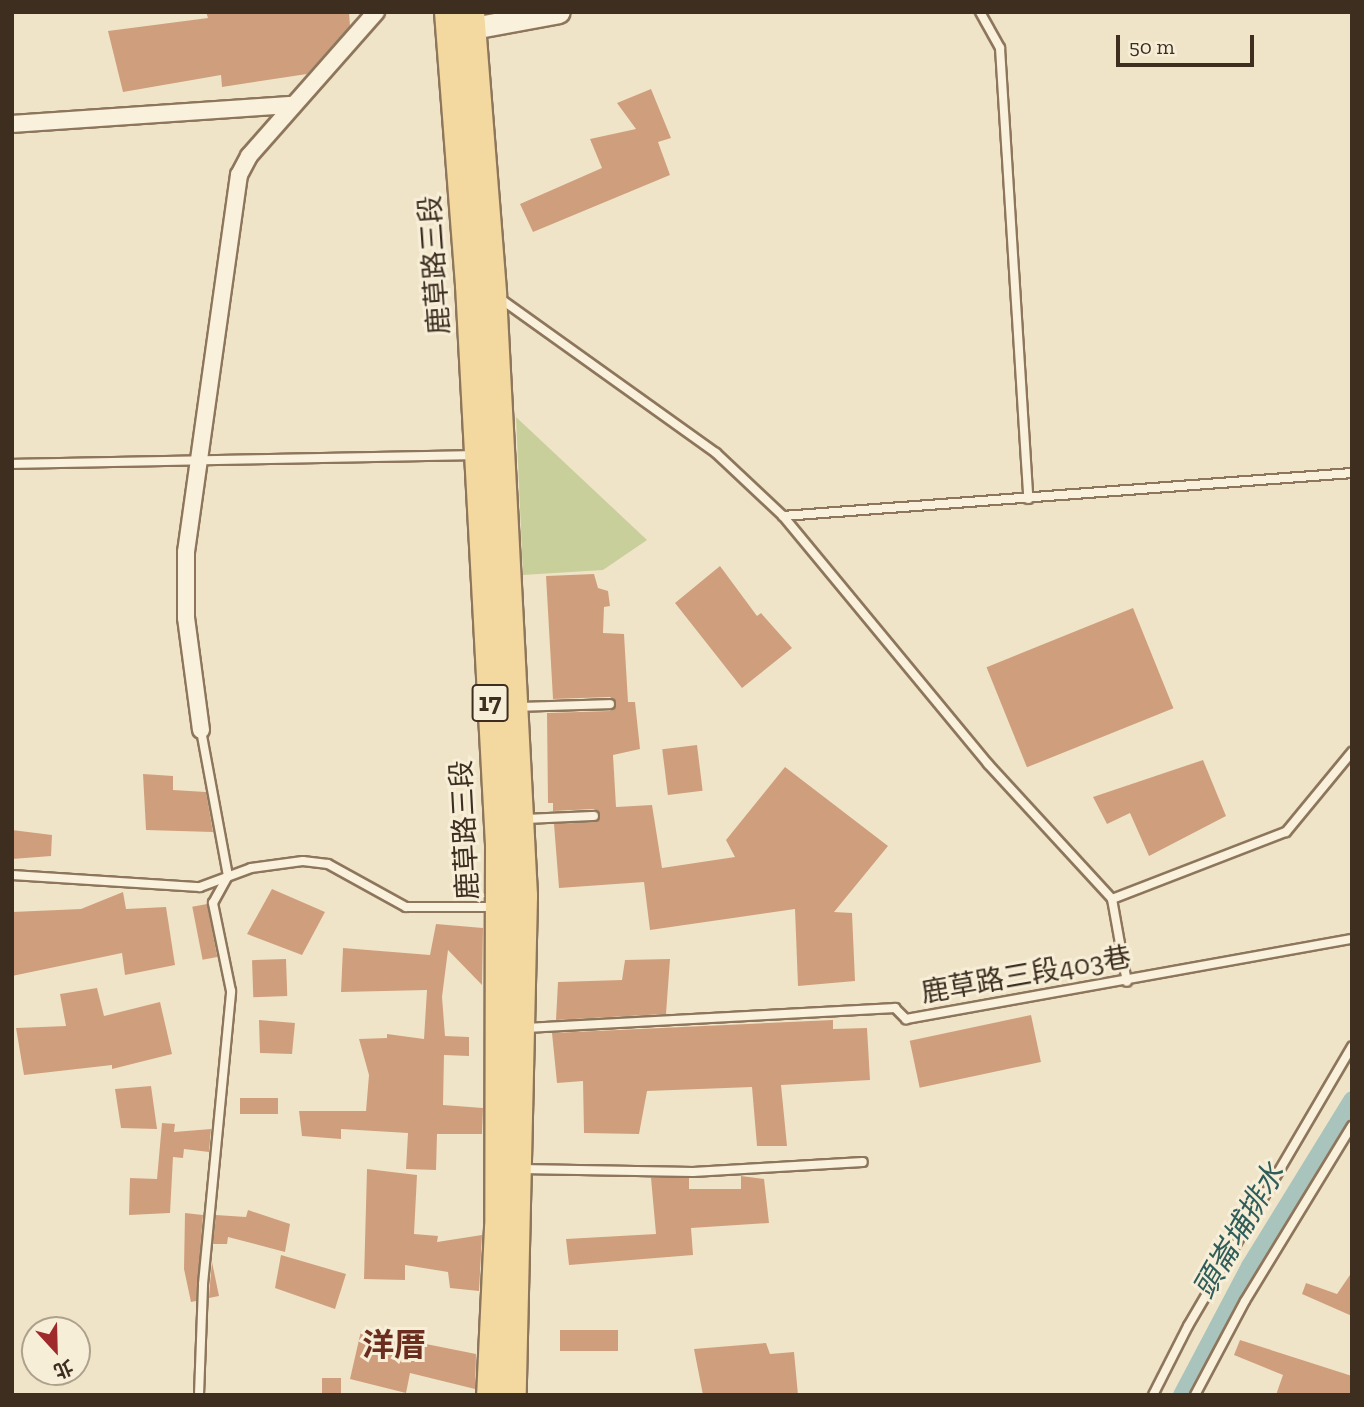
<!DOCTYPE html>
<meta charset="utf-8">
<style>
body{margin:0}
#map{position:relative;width:1364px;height:1407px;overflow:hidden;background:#f0e4c8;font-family:"Zilla Slab","Noto Sans TC",serif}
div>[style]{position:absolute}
.green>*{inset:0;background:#c9cf9b}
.canal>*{height:19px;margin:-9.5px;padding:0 9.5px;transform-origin:9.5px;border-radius:9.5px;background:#a9c4bc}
.building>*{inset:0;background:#cf9f7d;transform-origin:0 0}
.roads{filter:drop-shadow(2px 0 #8d765c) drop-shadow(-2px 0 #8d765c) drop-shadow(0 2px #8d765c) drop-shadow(0 -2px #8d765c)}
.service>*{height:8px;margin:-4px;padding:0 4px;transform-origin:4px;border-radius:4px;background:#faf1dc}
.minor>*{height:16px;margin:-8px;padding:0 8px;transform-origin:8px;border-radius:8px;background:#faf1dc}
.tertiary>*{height:21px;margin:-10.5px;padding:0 10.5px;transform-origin:10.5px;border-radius:10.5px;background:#faf1dc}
.primary>*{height:26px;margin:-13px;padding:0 13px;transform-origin:13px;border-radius:13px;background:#f3d9a0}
span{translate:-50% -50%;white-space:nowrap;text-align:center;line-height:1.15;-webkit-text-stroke:6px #f7eed8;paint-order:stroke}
.shield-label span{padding:2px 5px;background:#f7eed8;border:2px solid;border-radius:5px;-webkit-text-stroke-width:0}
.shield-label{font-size:26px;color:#3d2e20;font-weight:700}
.street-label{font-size:28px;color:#3d2e20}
.water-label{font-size:30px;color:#2f5d5a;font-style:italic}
.quarter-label{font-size:32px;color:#6b2e1e;font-weight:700}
.frame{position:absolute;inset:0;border:14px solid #3d2e20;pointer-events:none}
.north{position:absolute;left:21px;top:1316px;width:70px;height:70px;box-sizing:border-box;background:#f7eed8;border:2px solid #ada18e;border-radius:50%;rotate:158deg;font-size:19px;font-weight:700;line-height:28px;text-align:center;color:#3d2e20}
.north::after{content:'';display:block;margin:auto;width:24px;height:32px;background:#9e2a2b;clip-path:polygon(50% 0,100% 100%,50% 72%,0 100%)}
.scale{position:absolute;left:1116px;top:35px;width:138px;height:32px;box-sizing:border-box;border:4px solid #3d2e20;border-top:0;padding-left:9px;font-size:21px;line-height:24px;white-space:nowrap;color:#3d2e20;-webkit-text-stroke:5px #f7eed8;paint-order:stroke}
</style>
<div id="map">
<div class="green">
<div style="clip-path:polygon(516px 417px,647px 540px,603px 570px,523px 575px)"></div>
</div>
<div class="canal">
<div style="left:1182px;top:1395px;width:146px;rotate:-62.2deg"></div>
<div style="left:1250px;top:1266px;width:195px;rotate:-58.4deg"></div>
</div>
<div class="building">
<div style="clip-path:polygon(206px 12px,349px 12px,350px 26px,307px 74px,222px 87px,221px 75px,123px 92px,108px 31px,208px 18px)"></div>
<div style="clip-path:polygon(651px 89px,671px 138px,658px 142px,670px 175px,533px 232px,520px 204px,602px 168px,590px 139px,636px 129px,617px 103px)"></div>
<div style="clip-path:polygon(720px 566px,757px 616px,761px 613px,792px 648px,742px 688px,675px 603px)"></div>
<div style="clip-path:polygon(594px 574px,598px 588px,608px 591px,610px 606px,604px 607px,603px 633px,624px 634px,628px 702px,635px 702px,640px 749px,613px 755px,616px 807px,652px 805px,662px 868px,735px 857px,726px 840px,785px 767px,888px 846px,834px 912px,852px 913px,855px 981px,798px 986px,795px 909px,650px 930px,644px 882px,559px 888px,554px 824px,595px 822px,600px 815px,594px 809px,553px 811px,553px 803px,548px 803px,547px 713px,610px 711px,616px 703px,610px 697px,553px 699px,546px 576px)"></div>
<div style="left:1133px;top:608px;width:108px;height:158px;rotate:68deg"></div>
<div style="left:697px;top:745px;width:46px;height:35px;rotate:83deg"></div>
<div style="clip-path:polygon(1203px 760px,1226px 816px,1149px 856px,1130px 813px,1107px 824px,1093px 797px)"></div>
<div style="clip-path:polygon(143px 774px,173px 776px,173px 790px,206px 792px,213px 832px,146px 830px)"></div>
<div style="clip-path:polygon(12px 830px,52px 835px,51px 856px,12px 859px)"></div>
<div style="clip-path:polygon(272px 889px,325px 912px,302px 955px,247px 934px)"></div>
<div style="clip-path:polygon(123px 892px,126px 909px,166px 907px,175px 965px,125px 975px,122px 953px,12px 976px,12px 912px,81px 909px)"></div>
<div style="left:207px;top:904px;width:54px;height:15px;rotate:79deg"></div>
<div style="clip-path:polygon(436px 924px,483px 928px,482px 985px,448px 950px,442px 997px,445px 1036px,469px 1037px,469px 1056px,444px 1055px,443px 1105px,483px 1108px,482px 1134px,437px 1134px,436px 1170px,406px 1169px,408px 1133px,341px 1129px,341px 1139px,302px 1136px,299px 1111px,366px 1111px,369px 1075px,359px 1039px,387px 1038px,387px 1034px,424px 1039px,427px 990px,341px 992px,343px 948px,430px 955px)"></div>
<div style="left:286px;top:959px;width:37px;height:34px;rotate:88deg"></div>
<div style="clip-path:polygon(670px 959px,666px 1014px,556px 1020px,558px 982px,622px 980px,625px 960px)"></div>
<div style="clip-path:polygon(97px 988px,104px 1016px,160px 1002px,172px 1054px,112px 1069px,112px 1065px,24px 1075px,16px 1028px,66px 1026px,60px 994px)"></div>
<div style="left:1031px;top:1015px;width:48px;height:124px;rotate:78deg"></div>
<div style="clip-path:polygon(259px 1020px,295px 1023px,292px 1054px,260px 1053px)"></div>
<div style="clip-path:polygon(833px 1020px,833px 1029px,867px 1028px,870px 1080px,781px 1085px,787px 1146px,757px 1146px,752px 1087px,647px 1091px,639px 1134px,584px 1133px,583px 1081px,557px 1083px,552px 1033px)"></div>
<div style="clip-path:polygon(151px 1086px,157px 1129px,121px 1128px,115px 1089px)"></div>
<div style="left:240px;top:1098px;width:38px;height:16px"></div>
<div style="clip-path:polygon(162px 1123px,175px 1124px,174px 1132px,211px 1129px,209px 1152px,184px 1149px,183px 1158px,173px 1157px,170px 1213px,129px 1215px,130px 1178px,157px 1179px)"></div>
<div style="clip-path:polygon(367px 1169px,417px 1175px,414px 1234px,438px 1236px,437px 1242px,482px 1235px,479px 1291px,450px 1288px,448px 1272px,405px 1265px,405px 1280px,364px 1279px)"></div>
<div style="clip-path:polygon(741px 1176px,764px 1179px,769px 1223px,691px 1228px,693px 1255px,569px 1265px,566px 1239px,656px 1234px,651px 1178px,689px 1178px,689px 1189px,741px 1189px)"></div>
<div style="clip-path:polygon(248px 1210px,290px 1224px,285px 1252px,228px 1237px,227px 1244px,213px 1244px,216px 1215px,246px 1217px)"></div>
<div style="clip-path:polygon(185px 1213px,203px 1215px,196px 1301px,191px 1302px,184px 1269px)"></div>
<div style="clip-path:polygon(281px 1255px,346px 1274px,335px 1309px,275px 1288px)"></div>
<div style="clip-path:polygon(212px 1262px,219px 1296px,209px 1298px,210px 1284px)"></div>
<div style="clip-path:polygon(1352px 1272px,1352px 1316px,1302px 1294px,1306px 1283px,1337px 1294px)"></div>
<div style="left:618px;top:1330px;width:21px;height:58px;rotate:90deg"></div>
<div style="clip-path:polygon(361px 1331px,476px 1354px,475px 1389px,410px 1373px,406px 1393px,350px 1379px)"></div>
<div style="clip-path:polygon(1240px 1340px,1352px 1376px,1352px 1395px,1276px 1395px,1283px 1375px,1234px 1355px)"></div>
<div style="clip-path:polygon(766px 1343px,770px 1354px,794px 1352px,798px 1395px,703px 1395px,694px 1349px)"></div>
<div style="left:341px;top:1378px;width:17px;height:19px;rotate:90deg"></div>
</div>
<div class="roads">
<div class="service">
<div style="left:980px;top:12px;width:41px;rotate:60.9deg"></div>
<div style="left:1000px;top:48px;width:452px;rotate:86.4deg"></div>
<div style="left:498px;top:297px;width:268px;rotate:35.6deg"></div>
<div style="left:716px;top:453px;width:92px;rotate:43.2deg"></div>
<div style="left:783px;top:516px;width:322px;rotate:50.4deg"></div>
<div style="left:988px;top:764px;width:183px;rotate:47.4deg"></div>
<div style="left:1112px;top:899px;width:84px;rotate:79.8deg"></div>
<div style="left:12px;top:464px;width:463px;rotate:-1.1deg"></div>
<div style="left:783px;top:516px;width:571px;rotate:-4.32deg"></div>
<div style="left:517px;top:707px;width:93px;rotate:-1.8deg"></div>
<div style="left:524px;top:819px;width:70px;rotate:-2.5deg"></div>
<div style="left:12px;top:875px;width:188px;rotate:3.7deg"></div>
<div style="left:200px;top:887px;width:54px;rotate:-20.4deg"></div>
<div style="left:251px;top:868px;width:52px;rotate:-7.7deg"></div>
<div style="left:303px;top:861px;width:25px;rotate:7deg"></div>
<div style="left:328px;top:864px;width:89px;rotate:28.9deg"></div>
<div style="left:406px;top:907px;width:88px"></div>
<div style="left:1112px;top:899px;width:186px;rotate:-21.1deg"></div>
<div style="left:1286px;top:832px;width:104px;rotate:-50.5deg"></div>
<div style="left:526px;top:1028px;width:370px;rotate:-3.1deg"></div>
<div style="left:895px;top:1008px;width:16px;rotate:45deg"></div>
<div style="left:906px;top:1019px;width:453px;rotate:-10.2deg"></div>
<div style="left:521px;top:1169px;width:172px;rotate:1deg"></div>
<div style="left:693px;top:1172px;width:170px;rotate:-3.4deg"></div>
<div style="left:199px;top:1395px;width:111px;rotate:-87.9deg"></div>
<div style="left:203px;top:1284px;width:294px;rotate:-84.5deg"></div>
<div style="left:231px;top:991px;width:90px;rotate:-101.6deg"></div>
<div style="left:213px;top:903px;width:31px;rotate:-61deg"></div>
<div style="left:228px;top:876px;width:148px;rotate:-100.5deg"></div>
<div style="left:1153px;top:1395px;width:77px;rotate:-63.1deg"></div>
<div style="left:1188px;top:1326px;width:324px;rotate:-59.6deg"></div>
<div style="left:1195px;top:1395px;width:106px;rotate:-62deg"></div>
<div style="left:1245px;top:1301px;width:205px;rotate:-58.6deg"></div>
</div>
<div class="minor">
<div style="left:12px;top:124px;width:281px;rotate:-3.9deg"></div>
<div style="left:201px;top:730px;width:113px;rotate:-97.6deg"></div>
<div style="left:186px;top:618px;width:66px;rotate:-90deg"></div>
<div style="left:186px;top:552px;width:381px;rotate:-82deg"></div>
<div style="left:239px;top:175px;width:21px;rotate:-62deg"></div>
<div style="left:249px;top:156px;width:192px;rotate:-48.6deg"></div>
</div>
<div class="tertiary">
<div style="left:459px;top:22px;width:15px;rotate:23deg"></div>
<div style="left:473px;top:28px;width:87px;rotate:-10.5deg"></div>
</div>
<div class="primary">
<div style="left:448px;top:12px;width:274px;rotate:85.6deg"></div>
<div style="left:469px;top:285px;width:561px;rotate:86.93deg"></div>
<div style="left:499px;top:845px;width:383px;rotate:90.1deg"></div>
<div style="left:498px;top:1228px;width:167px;rotate:92.7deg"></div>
<div style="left:471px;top:12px;width:283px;rotate:85.5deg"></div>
<div style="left:493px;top:294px;width:603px;rotate:87.05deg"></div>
<div style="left:524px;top:896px;width:499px;rotate:91.3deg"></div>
</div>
</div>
<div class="shield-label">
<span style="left:490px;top:703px">17</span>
</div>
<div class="street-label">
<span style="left:435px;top:265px;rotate:-94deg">鹿草路三段</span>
<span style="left:465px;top:830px;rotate:-93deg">鹿草路三段</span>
<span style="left:1026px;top:975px;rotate:-10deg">鹿草路三段403巷</span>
</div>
<div class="water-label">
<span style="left:1239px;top:1231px;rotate:-60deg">頭崙埔排水</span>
</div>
<div class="quarter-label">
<span style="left:394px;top:1345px">洋厝</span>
</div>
<div class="frame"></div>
<div class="north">北</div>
<div class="scale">50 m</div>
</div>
